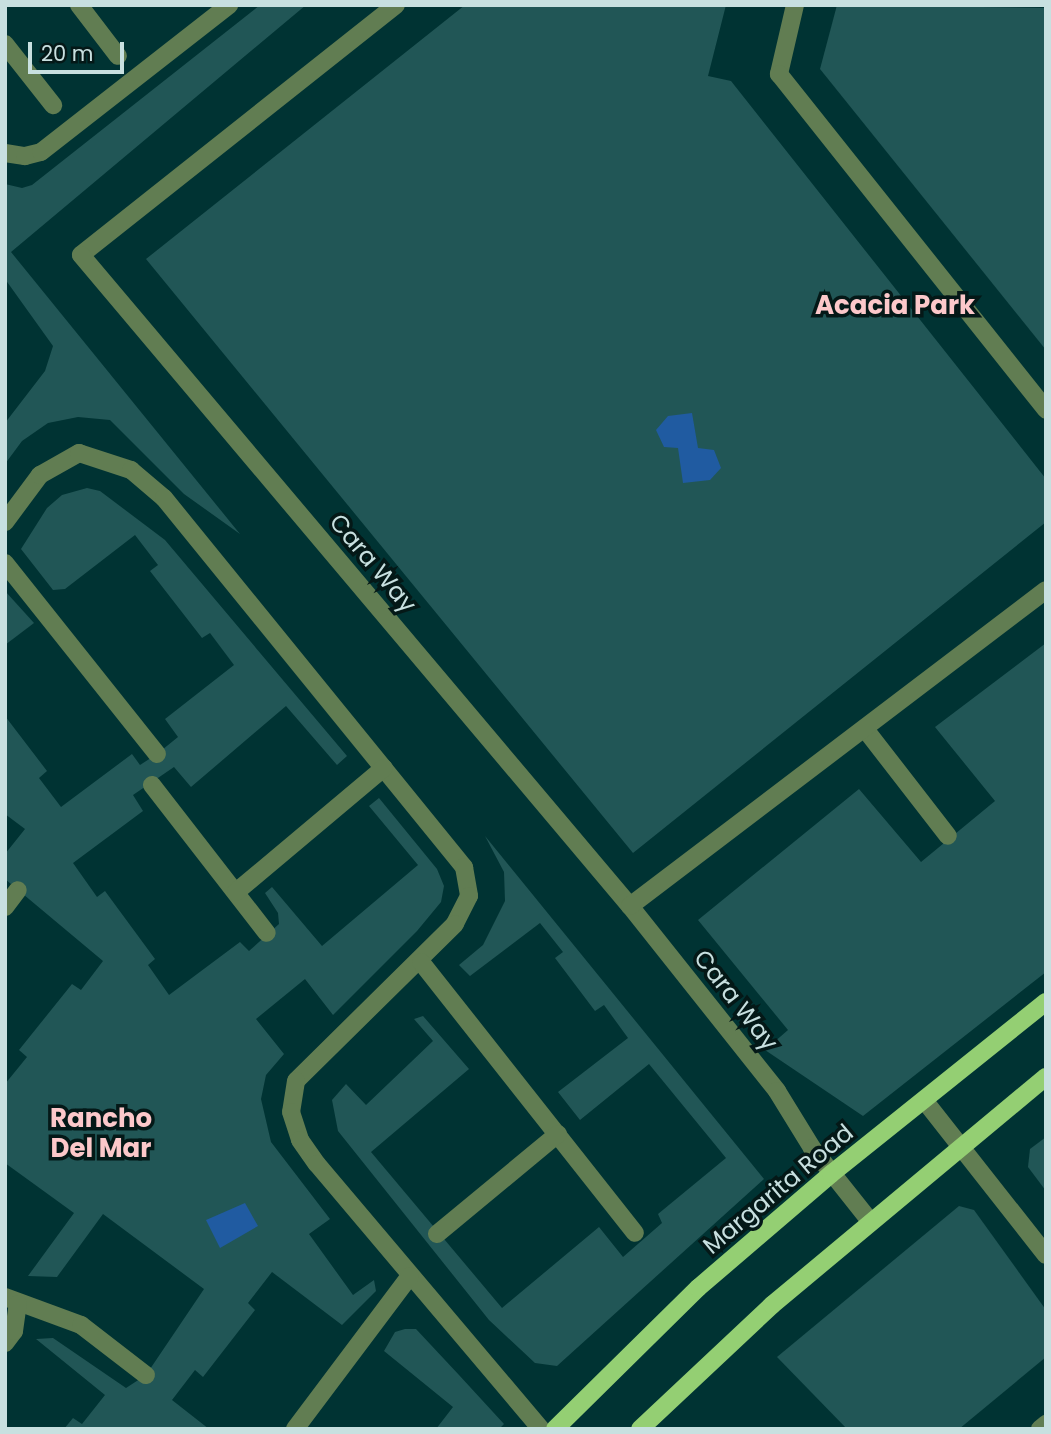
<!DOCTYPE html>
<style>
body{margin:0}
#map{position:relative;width:1051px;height:1434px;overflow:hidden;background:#033;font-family:Poppins,sans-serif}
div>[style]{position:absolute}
.green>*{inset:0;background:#215656}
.water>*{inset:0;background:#205ba1}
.minor>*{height:18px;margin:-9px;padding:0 9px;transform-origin:9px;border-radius:9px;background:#617d52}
.major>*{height:18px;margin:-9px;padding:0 9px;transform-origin:9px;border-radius:9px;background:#94cf73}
span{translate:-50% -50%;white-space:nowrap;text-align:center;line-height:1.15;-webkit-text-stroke:7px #041817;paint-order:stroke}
.street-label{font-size:24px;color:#c8e0e0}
.neighbourhood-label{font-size:26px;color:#fcc8ca;font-weight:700}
.frame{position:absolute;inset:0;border:7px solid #c8e0e0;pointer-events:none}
.scale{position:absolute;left:28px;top:42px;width:96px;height:32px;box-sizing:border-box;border:4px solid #c8e0e0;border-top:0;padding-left:9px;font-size:21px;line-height:24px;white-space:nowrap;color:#c8e0e0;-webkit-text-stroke:5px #041817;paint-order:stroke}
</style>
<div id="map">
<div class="green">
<div style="clip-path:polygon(260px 5px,306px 5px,11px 252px,240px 534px,184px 494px,110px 420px,78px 417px,48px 423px,22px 441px,5px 464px,5px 423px,45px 371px,53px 346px,5px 279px,5px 184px,22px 188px,32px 185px)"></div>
<div style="clip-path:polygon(465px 5px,726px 5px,708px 76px,731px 81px,1046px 479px,1046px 522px,633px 853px,146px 259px)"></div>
<div style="clip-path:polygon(837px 5px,1046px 8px,1046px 350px,820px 69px)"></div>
<div style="clip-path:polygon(87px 488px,100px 491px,165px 540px,347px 756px,337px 765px,286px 706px,191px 787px,174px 767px,133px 795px,143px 811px,73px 863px,97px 897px,105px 891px,155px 959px,148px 965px,169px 995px,240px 942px,249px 951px,279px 924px,278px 913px,265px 893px,272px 887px,322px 946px,418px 865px,369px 806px,379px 798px,437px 869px,444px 886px,441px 902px,417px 931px,333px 1015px,305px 979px,256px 1019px,284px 1054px,266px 1075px,261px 1099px,271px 1142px,330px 1219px,309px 1234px,353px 1295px,374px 1280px,376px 1291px,342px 1325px,272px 1272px,248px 1303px,255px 1310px,203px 1377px,195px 1370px,172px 1400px,209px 1429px,64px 1429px,73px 1418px,82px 1424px,105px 1395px,36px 1339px,53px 1338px,126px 1388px,146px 1375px,204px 1289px,103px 1214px,57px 1277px,28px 1276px,74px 1213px,5px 1163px,5px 1084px,27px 1057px,19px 1050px,72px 984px,81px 990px,103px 961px,5px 879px,5px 854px,25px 829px,5px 814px,5px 716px,47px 771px,39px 778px,61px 807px,132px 754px,140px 765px,157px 754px,178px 737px,165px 719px,234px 665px,210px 633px,202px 638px,150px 571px,158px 565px,135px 535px,65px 589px,53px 590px,21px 549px,47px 508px,62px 495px)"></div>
<div style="clip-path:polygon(5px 591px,34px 623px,5px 645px)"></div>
<div style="clip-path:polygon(1046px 643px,1046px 972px,863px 1116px,765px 1050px,788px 1030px,698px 920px,859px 789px,921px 862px,995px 801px,935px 727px)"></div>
<div style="clip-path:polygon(485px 836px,764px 1179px,557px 1366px,535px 1363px,489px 1320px,338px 1131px,332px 1100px,346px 1084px,366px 1105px,433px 1041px,414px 1019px,423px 1016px,469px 1069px,371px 1152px,502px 1308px,599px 1227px,623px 1257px,662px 1223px,658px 1214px,726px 1158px,649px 1064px,580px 1120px,558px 1092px,628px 1038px,604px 1005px,595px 1011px,555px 958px,563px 952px,540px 923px,470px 976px,459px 965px,483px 945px,505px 901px,504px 872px)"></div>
<div style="clip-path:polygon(1046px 1137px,1046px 1191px,1028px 1167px,1030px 1149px)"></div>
<div style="clip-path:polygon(959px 1206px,974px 1210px,1046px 1310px,1046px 1357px,959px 1429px,847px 1429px,777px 1357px)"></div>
<div style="clip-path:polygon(405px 1329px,416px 1329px,459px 1375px,504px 1424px,499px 1429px,436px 1429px,453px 1407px,384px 1351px,395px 1332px)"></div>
</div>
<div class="water">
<div style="clip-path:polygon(692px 413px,698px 448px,714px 450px,721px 468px,710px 480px,683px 483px,678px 448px,664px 447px,656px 430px,668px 416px)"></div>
<div style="clip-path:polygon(245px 1203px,258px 1226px,220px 1248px,206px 1220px)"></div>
</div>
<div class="minor">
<div style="left:79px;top:5px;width:64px;rotate:52.6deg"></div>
<div style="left:396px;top:5px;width:402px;rotate:141.6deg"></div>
<div style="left:81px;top:255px;width:852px;rotate:49.86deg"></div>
<div style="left:630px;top:906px;width:236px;rotate:51.5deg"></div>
<div style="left:777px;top:1091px;width:67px;rotate:58.4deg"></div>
<div style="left:812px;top:1148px;width:93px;rotate:51.5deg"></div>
<div style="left:795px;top:5px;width:71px;rotate:103.1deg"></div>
<div style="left:779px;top:74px;width:429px;rotate:51.5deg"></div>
<div style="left:5px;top:44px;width:78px;rotate:51.8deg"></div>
<div style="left:5px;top:153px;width:20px;rotate:9deg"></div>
<div style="left:25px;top:156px;width:16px;rotate:-14deg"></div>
<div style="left:41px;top:152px;width:239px;rotate:-38deg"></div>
<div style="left:5px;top:522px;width:59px;rotate:-53.3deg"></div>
<div style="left:40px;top:475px;width:45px;rotate:-29.4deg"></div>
<div style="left:79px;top:453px;width:55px;rotate:18.1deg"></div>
<div style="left:131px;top:470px;width:43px;rotate:40.3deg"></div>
<div style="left:164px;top:498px;width:476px;rotate:50.9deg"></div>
<div style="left:464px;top:867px;width:29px;rotate:80deg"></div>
<div style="left:469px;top:896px;width:31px;rotate:117deg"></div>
<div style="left:455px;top:924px;width:223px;rotate:135.4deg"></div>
<div style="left:296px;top:1081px;width:31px;rotate:99deg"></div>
<div style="left:291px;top:1112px;width:29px;rotate:72deg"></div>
<div style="left:300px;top:1140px;width:29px;rotate:55deg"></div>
<div style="left:317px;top:1164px;width:347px;rotate:49.8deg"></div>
<div style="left:5px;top:563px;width:244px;rotate:51.5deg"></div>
<div style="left:865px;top:729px;width:135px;rotate:52.2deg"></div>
<div style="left:152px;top:785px;width:187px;rotate:52.2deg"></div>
<div style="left:236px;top:892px;width:193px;rotate:-40deg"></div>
<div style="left:630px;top:906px;width:522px;rotate:-37.22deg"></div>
<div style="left:5px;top:907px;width:21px;rotate:-53deg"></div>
<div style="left:421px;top:962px;width:345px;rotate:51.7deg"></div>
<div style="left:924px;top:1100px;width:197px;rotate:51.8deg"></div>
<div style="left:437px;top:1234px;width:157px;rotate:-39.6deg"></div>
<div style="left:5px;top:1297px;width:81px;rotate:20.2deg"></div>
<div style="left:81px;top:1325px;width:82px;rotate:37.6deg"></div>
<div style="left:5px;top:1343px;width:15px;rotate:-53deg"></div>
<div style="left:14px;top:1331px;width:27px;rotate:-82deg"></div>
<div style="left:295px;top:1429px;width:191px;rotate:-53.1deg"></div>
<div style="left:1040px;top:1429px;width:8px;rotate:-40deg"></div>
</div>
<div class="major">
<div style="left:555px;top:1429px;width:201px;rotate:-44.6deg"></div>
<div style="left:698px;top:1288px;width:175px;rotate:-40.6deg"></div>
<div style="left:831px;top:1174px;width:275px;rotate:-38.7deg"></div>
<div style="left:640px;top:1429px;width:181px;rotate:-43.2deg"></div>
<div style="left:772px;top:1305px;width:356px;rotate:-39.8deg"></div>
</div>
<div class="street-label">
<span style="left:373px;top:563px;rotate:50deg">Cara Way</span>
<span style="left:736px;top:1000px;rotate:52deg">Cara Way</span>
<span style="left:778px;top:1189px;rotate:-40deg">Margarita Road</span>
</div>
<div class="neighbourhood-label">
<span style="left:895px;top:306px">Acacia Park</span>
<span style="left:101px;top:1134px">Rancho<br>Del Mar</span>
</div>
<div class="frame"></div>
<div class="scale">20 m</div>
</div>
